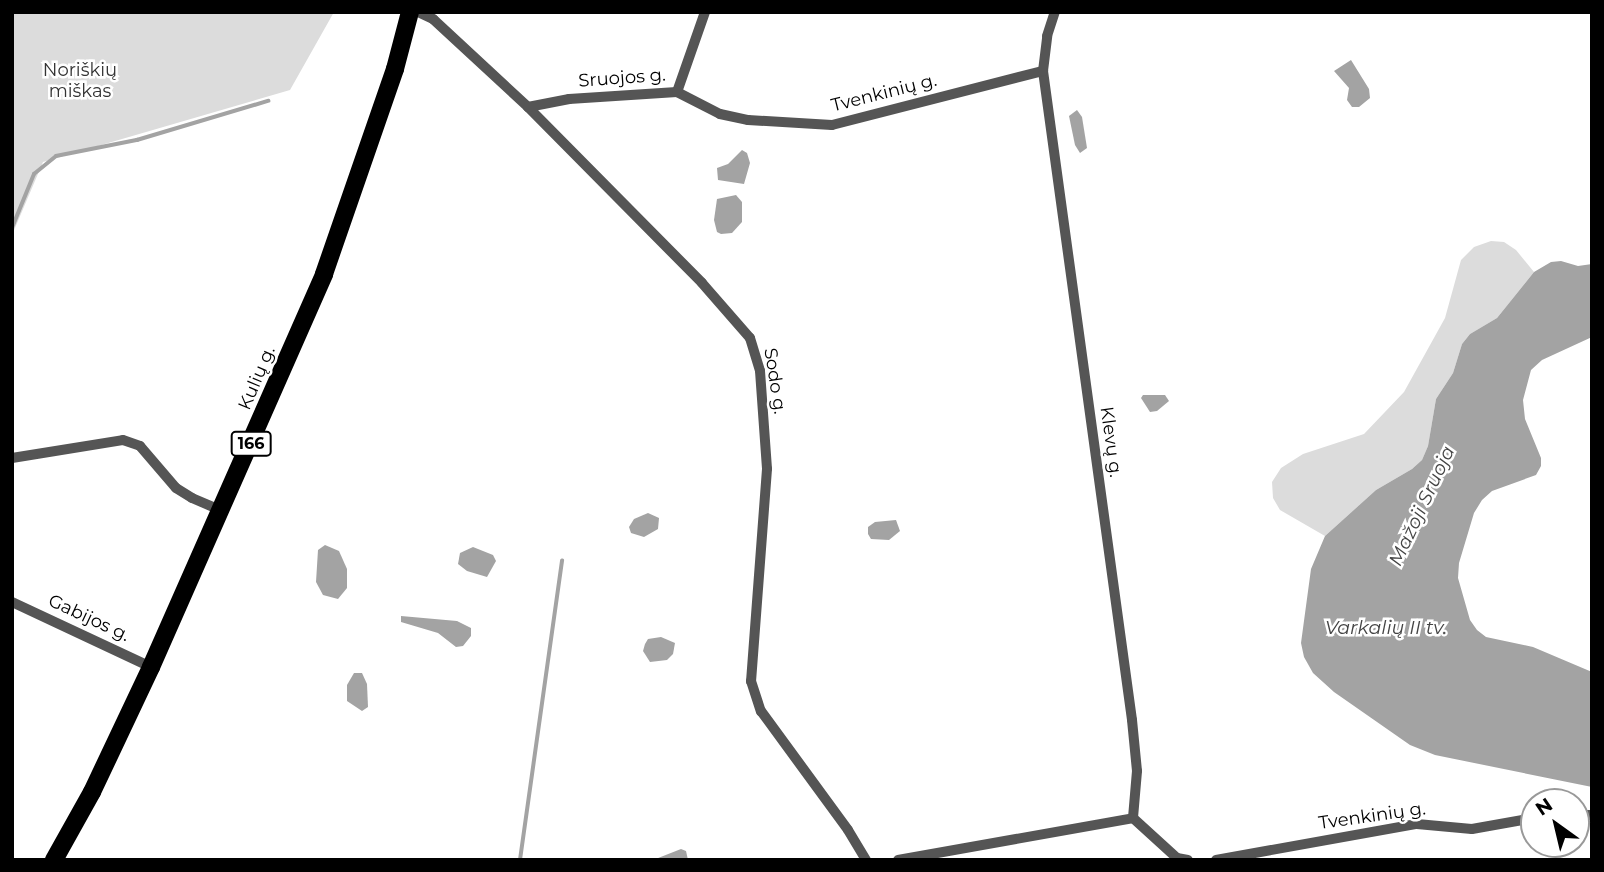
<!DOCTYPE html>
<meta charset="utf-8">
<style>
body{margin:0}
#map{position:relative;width:1604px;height:872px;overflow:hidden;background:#fff;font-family:Montserrat,sans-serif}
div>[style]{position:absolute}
.green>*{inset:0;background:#dcdcdc}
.water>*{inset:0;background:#a3a3a3}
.stream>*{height:3.5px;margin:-1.75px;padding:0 1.75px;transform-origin:1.75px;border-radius:1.75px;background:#a3a3a3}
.minor>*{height:10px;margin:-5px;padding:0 5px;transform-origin:5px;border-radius:5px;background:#555}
.primary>*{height:18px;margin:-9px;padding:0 9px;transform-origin:9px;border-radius:9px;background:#000}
span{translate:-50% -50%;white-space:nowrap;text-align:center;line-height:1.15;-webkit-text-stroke:5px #fff;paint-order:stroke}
.shield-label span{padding:2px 5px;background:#fff;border:2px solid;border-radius:5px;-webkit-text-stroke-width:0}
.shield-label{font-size:16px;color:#000;font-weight:700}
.park-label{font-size:18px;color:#333}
.street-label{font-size:18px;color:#000}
.water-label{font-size:19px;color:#444;font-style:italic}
.frame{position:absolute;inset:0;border:14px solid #000;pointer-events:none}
.north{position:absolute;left:1520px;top:788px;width:70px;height:70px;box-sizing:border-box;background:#fff;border:2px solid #999;border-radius:50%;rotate:326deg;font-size:19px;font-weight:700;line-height:28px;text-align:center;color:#000}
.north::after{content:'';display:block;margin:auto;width:24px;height:32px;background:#000;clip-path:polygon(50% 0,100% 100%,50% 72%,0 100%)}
</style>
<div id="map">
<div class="green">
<div style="clip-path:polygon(12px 12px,334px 12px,290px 90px,43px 162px,12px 235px)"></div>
<div style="clip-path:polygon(1491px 241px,1504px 242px,1516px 250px,1534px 272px,1497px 318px,1470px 334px,1462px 344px,1453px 373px,1436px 399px,1428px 446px,1422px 460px,1412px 469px,1376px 490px,1325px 536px,1280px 510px,1273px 498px,1272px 482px,1281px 468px,1303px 454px,1364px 434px,1404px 392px,1445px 318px,1461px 260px,1474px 247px)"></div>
</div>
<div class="water">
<div style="clip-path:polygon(1351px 60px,1369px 89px,1370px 98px,1359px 107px,1352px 107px,1347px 100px,1349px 88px,1334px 71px)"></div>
<div style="clip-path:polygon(1077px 110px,1082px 117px,1087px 148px,1080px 153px,1075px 145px,1069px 116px)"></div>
<div style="clip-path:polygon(742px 150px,747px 153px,750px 163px,744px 184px,718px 180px,717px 168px,728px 164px)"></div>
<div style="clip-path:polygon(736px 195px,742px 202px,742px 222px,732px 233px,721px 234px,717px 232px,714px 220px,717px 199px)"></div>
<div style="clip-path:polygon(1561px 261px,1578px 266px,1592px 264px,1592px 337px,1542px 360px,1531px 370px,1523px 400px,1525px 419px,1541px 458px,1541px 466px,1536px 475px,1492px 491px,1482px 500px,1474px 513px,1459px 563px,1458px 578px,1470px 620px,1477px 630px,1486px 637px,1533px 647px,1592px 672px,1592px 787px,1435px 755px,1410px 745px,1334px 692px,1313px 673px,1304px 657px,1301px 643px,1311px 569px,1325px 536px,1376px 490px,1412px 469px,1422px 460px,1428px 446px,1436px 399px,1453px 373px,1462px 344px,1470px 334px,1497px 318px,1534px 272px,1551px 262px)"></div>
<div style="clip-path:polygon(1143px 395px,1165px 395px,1169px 401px,1157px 411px,1150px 412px,1141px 398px)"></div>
<div style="clip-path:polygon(648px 513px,659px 518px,658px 529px,644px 537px,631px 533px,629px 527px,634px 519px)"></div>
<div style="clip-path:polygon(896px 520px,900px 531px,889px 540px,871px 539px,868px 534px,868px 527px,875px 522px)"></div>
<div style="clip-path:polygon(325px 545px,339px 551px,347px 569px,347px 588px,338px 599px,323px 595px,316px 582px,318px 550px)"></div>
<div style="clip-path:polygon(473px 547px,493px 555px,496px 561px,487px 577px,467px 571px,458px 564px,460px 553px)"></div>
<div style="clip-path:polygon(401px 616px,457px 621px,471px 628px,471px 636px,463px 646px,456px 647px,438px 633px,401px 622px)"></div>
<div style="clip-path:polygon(661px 637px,675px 643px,673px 654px,667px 660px,650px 662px,643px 651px,645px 644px,648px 639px)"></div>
<div style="clip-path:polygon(354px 673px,362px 673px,367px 684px,368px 707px,362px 711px,347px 701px,347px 685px)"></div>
<div style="clip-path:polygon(681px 849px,686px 851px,688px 860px,653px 860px)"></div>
</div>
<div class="stream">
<div style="left:12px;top:228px;width:58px;rotate:-67.8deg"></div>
<div style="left:34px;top:174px;width:28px;rotate:-39deg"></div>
<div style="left:56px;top:156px;width:83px;rotate:-11.2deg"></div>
<div style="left:137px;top:140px;width:137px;rotate:-16.6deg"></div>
<div style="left:520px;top:860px;width:302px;rotate:-82deg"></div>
</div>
<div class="minor">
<div style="left:418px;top:12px;width:17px;rotate:25deg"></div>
<div style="left:433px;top:19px;width:129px;rotate:42.8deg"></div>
<div style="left:528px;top:107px;width:247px;rotate:45.3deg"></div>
<div style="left:702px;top:283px;width:73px;rotate:48.9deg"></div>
<div style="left:750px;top:338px;width:34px;rotate:73deg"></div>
<div style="left:760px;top:371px;width:98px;rotate:85.9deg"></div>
<div style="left:767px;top:469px;width:213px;rotate:94.3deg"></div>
<div style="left:751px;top:681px;width:32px;rotate:72deg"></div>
<div style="left:761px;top:711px;width:147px;rotate:53.8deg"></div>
<div style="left:848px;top:830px;width:35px;rotate:59deg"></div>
<div style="left:1043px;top:71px;width:655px;rotate:82.19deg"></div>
<div style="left:1132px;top:720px;width:51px;rotate:84.4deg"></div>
<div style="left:1137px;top:771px;width:47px;rotate:94.9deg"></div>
<div style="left:677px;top:92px;width:48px;rotate:27.1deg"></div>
<div style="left:720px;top:114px;width:29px;rotate:12deg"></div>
<div style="left:748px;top:120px;width:84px;rotate:3.4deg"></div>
<div style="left:832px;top:125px;width:218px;rotate:-14.4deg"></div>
<div style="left:1043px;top:71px;width:35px;rotate:-83deg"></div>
<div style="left:1047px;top:36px;width:25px;rotate:-72deg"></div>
<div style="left:528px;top:107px;width:42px;rotate:-11deg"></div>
<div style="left:569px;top:99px;width:108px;rotate:-3.7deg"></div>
<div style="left:677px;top:92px;width:85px;rotate:-70.7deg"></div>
<div style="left:12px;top:458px;width:112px;rotate:-9.2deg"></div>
<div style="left:123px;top:440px;width:18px;rotate:19deg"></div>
<div style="left:140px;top:446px;width:55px;rotate:49.4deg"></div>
<div style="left:176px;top:488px;width:19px;rotate:32deg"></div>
<div style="left:192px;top:498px;width:34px;rotate:23deg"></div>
<div style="left:12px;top:602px;width:153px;rotate:25.1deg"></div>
<div style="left:1576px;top:815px;width:16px"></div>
<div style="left:1133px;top:818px;width:59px;rotate:42.3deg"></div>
<div style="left:1177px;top:858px;width:11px;rotate:10deg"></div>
<div style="left:898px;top:860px;width:239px;rotate:-10.1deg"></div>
<div style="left:1216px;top:860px;width:204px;rotate:-10.2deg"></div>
<div style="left:1417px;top:824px;width:55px;rotate:5.2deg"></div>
<div style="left:1472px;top:829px;width:63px;rotate:-10.1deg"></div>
</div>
<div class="primary">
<div style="left:54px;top:860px;width:78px;rotate:-60.8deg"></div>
<div style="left:92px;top:792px;width:138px;rotate:-64.7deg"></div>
<div style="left:151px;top:667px;width:429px;rotate:-66.2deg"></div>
<div style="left:324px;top:274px;width:217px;rotate:-70.9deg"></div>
<div style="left:395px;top:69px;width:59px;rotate:-75.3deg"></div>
</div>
<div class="shield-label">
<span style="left:251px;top:444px">166</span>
</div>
<div class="park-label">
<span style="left:80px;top:81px">Noriškių<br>miškas</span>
</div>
<div class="street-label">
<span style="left:622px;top:78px;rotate:-4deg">Sruojos g.</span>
<span style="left:884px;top:93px;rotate:-14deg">Tvenkinių g.</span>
<span style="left:257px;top:378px;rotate:-67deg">Kulių g.</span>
<span style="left:775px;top:381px;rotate:81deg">Sodo g.</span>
<span style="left:1111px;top:442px;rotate:82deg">Klevų g.</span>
<span style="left:89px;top:618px;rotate:25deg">Gabijos g.</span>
<span style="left:1372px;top:816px;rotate:-8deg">Tvenkinių g.</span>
</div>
<div class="water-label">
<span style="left:1422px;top:506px;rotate:-65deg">Mažoji Sruoja</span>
<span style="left:1386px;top:628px">Varkalių II tv.</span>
</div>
<div class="frame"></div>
<div class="north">N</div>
</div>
